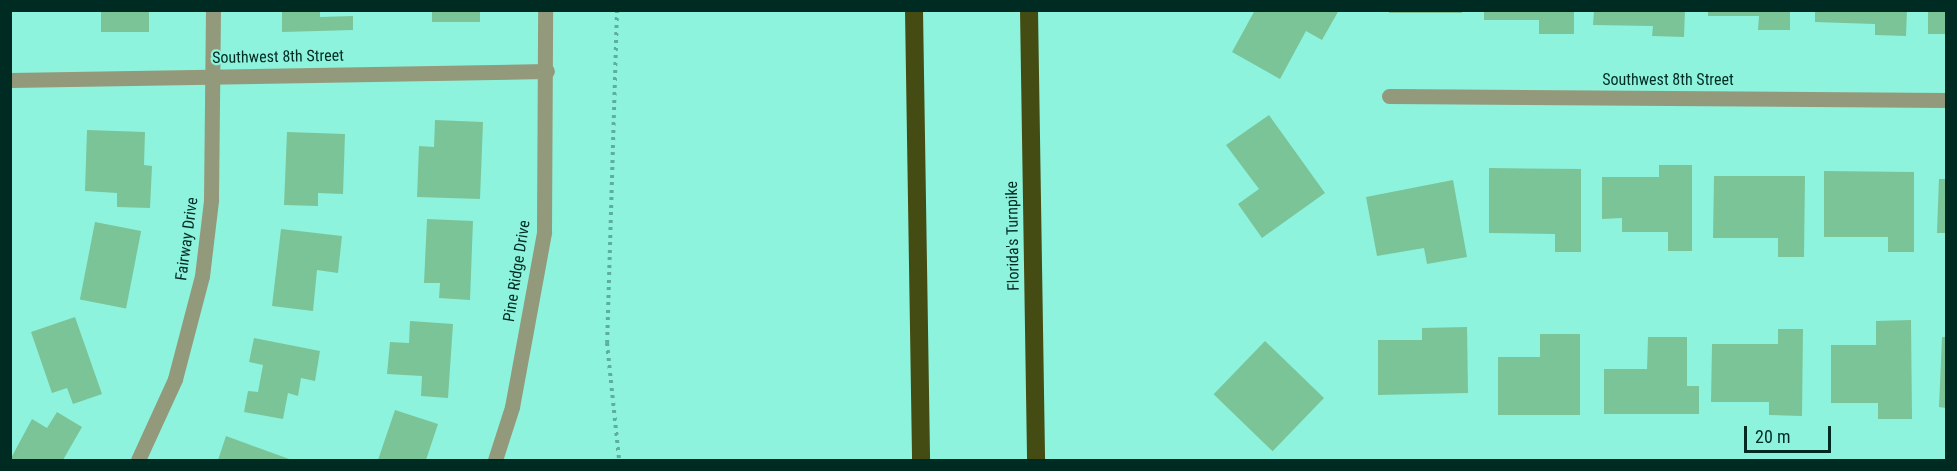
<!DOCTYPE html>
<style>
body{margin:0}
#map{position:relative;width:1957px;height:471px;overflow:hidden;background:#8ef3dc;font-family:"Roboto Condensed",sans-serif}
div>[style]{position:absolute}
.building>*{inset:0;background:#7ac498;transform-origin:0 0}
.path>*{height:4px;margin-top:-2px;transform-origin:0;background:repeating-linear-gradient(90deg,#5daf9d 0 3px,transparent 0 7.5px)}
.street>*{height:15px;margin:-7.5px;padding:0 7.5px;transform-origin:7.5px;border-radius:7.5px;background:#93997b}
.highway>*{height:18px;margin:-9px;padding:0 9px;transform-origin:9px;border-radius:9px;background:#444c13}
span{translate:-50% -50%;white-space:nowrap;text-align:center;line-height:1.15;-webkit-text-stroke:4.5px #8ef3dc;paint-order:stroke}
.street-label{font-size:16px;color:#002b23}
.frame{position:absolute;inset:0;border:12px solid #002b23;pointer-events:none}
.scale{position:absolute;left:1744px;top:426px;width:87px;height:27px;box-sizing:border-box;border:3px solid #002b23;border-top:0;padding-left:8px;font-size:18px;line-height:21px;white-space:nowrap;color:#002b23;-webkit-text-stroke:4px #8ef3dc;paint-order:stroke}
</style>
<div id="map">
<div class="building">
<div style="left:101px;top:10px;width:48px;height:22px"></div>
<div style="clip-path:polygon(282px 10px,320px 10px,320px 17px,353px 16px,353px 30px,282px 32px)"></div>
<div style="left:432px;top:10px;width:48px;height:12px"></div>
<div style="clip-path:polygon(1255px 10px,1339px 10px,1322px 40px,1306px 31px,1280px 79px,1232px 52px)"></div>
<div style="left:1389px;top:10px;width:73px;height:3px"></div>
<div style="clip-path:polygon(1484px 10px,1574px 10px,1574px 34px,1539px 34px,1539px 20px,1484px 20px)"></div>
<div style="clip-path:polygon(1594px 10px,1685px 10px,1684px 37px,1652px 36px,1653px 26px,1593px 25px)"></div>
<div style="clip-path:polygon(1708px 10px,1790px 10px,1790px 30px,1758px 30px,1759px 16px,1708px 16px)"></div>
<div style="clip-path:polygon(1815px 10px,1907px 10px,1906px 36px,1875px 35px,1875px 24px,1815px 22px)"></div>
<div style="left:1928px;top:10px;width:18px;height:24px"></div>
<div style="clip-path:polygon(1269px 115px,1325px 193px,1262px 238px,1238px 204px,1259px 189px,1226px 145px)"></div>
<div style="clip-path:polygon(435px 120px,483px 122px,480px 199px,417px 197px,419px 146px,434px 147px)"></div>
<div style="clip-path:polygon(87px 130px,145px 132px,144px 165px,152px 166px,150px 208px,117px 207px,117px 193px,85px 191px)"></div>
<div style="clip-path:polygon(287px 132px,345px 134px,343px 194px,318px 193px,318px 206px,284px 205px)"></div>
<div style="clip-path:polygon(1659px 165px,1692px 165px,1692px 251px,1668px 251px,1668px 232px,1622px 232px,1622px 218px,1602px 219px,1602px 177px,1659px 177px)"></div>
<div style="clip-path:polygon(1489px 168px,1581px 169px,1581px 252px,1555px 252px,1555px 234px,1489px 233px)"></div>
<div style="clip-path:polygon(1824px 171px,1914px 172px,1914px 252px,1888px 252px,1888px 237px,1824px 237px)"></div>
<div style="clip-path:polygon(1714px 176px,1805px 176px,1804px 257px,1778px 257px,1778px 238px,1713px 238px)"></div>
<div style="clip-path:polygon(1939px 179px,1946px 179px,1946px 233px,1937px 233px)"></div>
<div style="clip-path:polygon(1453px 180px,1467px 257px,1427px 264px,1424px 248px,1377px 256px,1366px 197px)"></div>
<div style="clip-path:polygon(427px 219px,473px 221px,470px 300px,439px 298px,440px 283px,424px 283px)"></div>
<div style="left:95px;top:222px;width:47px;height:79px;rotate:11deg"></div>
<div style="clip-path:polygon(281px 229px,342px 236px,338px 273px,317px 270px,313px 311px,272px 306px)"></div>
<div style="clip-path:polygon(75px 317px,102px 394px,73px 404px,67px 388px,52px 393px,31px 332px)"></div>
<div style="clip-path:polygon(1911px 320px,1912px 419px,1878px 419px,1878px 403px,1831px 403px,1831px 345px,1876px 345px,1876px 321px)"></div>
<div style="clip-path:polygon(410px 321px,453px 324px,448px 398px,421px 396px,422px 376px,387px 374px,390px 342px,409px 343px)"></div>
<div style="clip-path:polygon(1467px 327px,1468px 393px,1378px 395px,1378px 340px,1422px 340px,1422px 328px)"></div>
<div style="clip-path:polygon(1778px 329px,1803px 329px,1802px 416px,1769px 415px,1769px 402px,1711px 402px,1712px 344px,1778px 344px)"></div>
<div style="clip-path:polygon(1540px 334px,1580px 334px,1580px 415px,1498px 415px,1498px 357px,1540px 357px)"></div>
<div style="clip-path:polygon(1648px 337px,1687px 337px,1687px 386px,1699px 386px,1699px 414px,1604px 414px,1604px 369px,1647px 369px)"></div>
<div style="clip-path:polygon(1942px 337px,1946px 337px,1946px 408px,1939px 407px)"></div>
<div style="clip-path:polygon(254px 338px,320px 351px,315px 381px,301px 378px,298px 396px,288px 393px,283px 419px,244px 412px,248px 391px,258px 392px,263px 365px,249px 362px)"></div>
<div style="left:1265px;top:341px;width:82px;height:74px;rotate:44deg"></div>
<div style="clip-path:polygon(395px 410px,438px 424px,426px 460px,378px 460px)"></div>
<div style="clip-path:polygon(57px 412px,82px 427px,63px 460px,10px 460px,32px 419px,47px 428px)"></div>
<div style="clip-path:polygon(226px 436px,292px 460px,218px 460px)"></div>
</div>
<div class="path">
<div style="left:617px;top:10px;width:333px;rotate:91.7deg"></div>
<div style="left:607px;top:343px;width:118px;rotate:84.1deg"></div>
</div>
<div class="street">
<div style="left:10px;top:80px;width:537px;rotate:-0.96deg"></div>
<div style="left:1389px;top:96px;width:557px;rotate:0.41deg"></div>
<div style="left:138px;top:460px;width:89px;rotate:-65.4deg"></div>
<div style="left:175px;top:379px;width:106px;rotate:-75.3deg"></div>
<div style="left:202px;top:276px;width:77px;rotate:-83.2deg"></div>
<div style="left:211px;top:200px;width:190px;rotate:-89.4deg"></div>
<div style="left:495px;top:460px;width:56px;rotate:-72.2deg"></div>
<div style="left:512px;top:407px;width:178px;rotate:-79.6deg"></div>
<div style="left:544px;top:232px;width:222px;rotate:-89.7deg"></div>
</div>
<div class="highway">
<div style="left:914px;top:10px;width:450px;rotate:89.1deg"></div>
<div style="left:1029px;top:10px;width:450px;rotate:89.1deg"></div>
</div>
<div class="street-label">
<span style="left:278px;top:57px;rotate:-1deg">Southwest 8th Street</span>
<span style="left:1668px;top:80px">Southwest 8th Street</span>
<span style="left:1013px;top:236px;rotate:-91deg">Florida's Turnpike</span>
<span style="left:187px;top:239px;rotate:-82deg">Fairway Drive</span>
<span style="left:517px;top:271px;rotate:-81deg">Pine Ridge Drive</span>
</div>
<div class="frame"></div>
<div class="scale">20 m</div>
</div>
